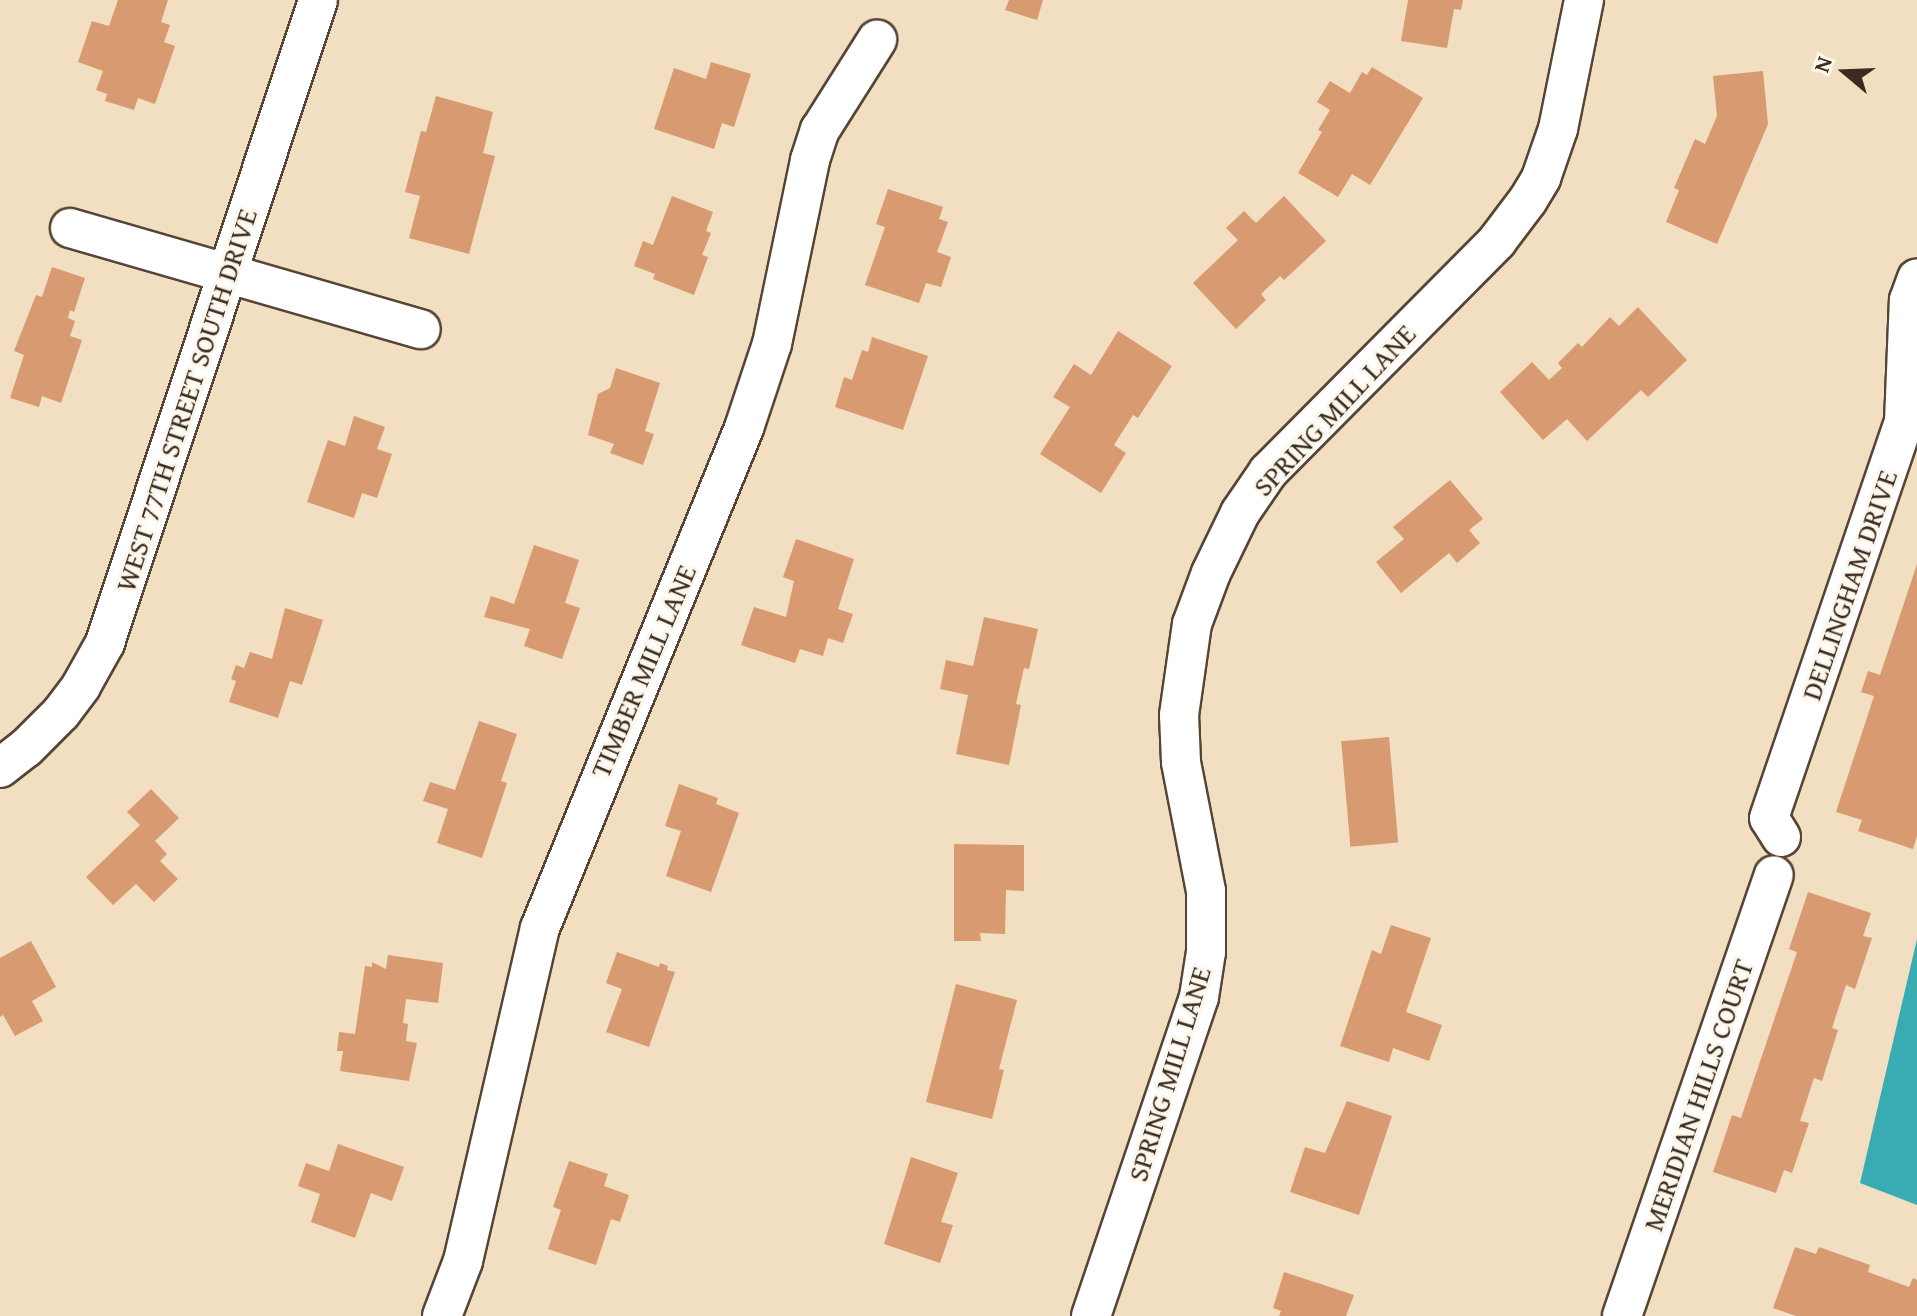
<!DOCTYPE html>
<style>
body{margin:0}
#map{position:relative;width:1917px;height:1316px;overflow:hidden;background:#f2dec0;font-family:"Gentium Book Plus",serif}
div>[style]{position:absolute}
.water>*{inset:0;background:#39abb3}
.building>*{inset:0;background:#d89a70;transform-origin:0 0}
.roads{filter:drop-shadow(2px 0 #564536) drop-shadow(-2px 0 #564536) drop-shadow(0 2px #564536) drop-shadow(0 -2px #564536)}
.minor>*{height:38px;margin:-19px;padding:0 19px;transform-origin:19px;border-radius:19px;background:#fff}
span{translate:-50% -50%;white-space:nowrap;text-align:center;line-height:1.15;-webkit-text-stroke:6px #fbf7ec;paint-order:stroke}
.street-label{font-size:28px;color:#3b2a1e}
.north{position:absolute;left:1805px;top:32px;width:80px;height:80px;-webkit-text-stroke:6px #fbf7ec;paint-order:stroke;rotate:289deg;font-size:22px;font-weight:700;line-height:32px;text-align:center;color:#3b2a1e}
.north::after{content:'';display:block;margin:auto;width:28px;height:36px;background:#3b2a1e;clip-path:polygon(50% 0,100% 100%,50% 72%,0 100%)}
</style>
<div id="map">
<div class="water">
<div style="clip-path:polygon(1917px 939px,1917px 1205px,1860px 1183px)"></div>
</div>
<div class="building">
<div style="clip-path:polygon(118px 0,168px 0,161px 22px,170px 25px,164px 42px,175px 46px,155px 104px,138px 98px,134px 110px,105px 101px,107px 94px,96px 90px,103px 71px,78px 62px,92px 21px,109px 26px)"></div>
<div style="clip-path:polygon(1009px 0,1043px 0,1037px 20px,1005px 10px)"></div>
<div style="clip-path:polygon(1408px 0,1463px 0,1461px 10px,1454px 9px,1447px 48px,1401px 41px)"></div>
<div style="clip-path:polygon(711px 62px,751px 74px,734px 127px,722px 123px,714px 149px,654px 129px,674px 68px,706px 79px)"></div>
<div style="clip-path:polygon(1372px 67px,1423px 98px,1370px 185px,1352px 174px,1338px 197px,1298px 173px,1322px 132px,1318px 130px,1330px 110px,1317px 102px,1330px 81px,1350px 93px,1362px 72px,1367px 75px)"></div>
<div style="clip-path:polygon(1763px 71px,1768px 124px,1717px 244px,1666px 222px,1679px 190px,1674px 188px,1695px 139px,1705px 144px,1717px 116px,1713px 76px)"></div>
<div style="clip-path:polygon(436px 96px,493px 112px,483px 153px,495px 156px,469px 254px,409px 238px,420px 196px,405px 192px,421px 131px,426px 132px)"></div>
<div style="clip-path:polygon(888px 189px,943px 207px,939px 219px,948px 222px,937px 252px,951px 257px,941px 287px,926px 283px,919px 303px,865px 285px,885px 227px,876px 224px)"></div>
<div style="clip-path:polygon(672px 196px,713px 212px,706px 231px,711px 233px,702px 255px,708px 257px,694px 295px,653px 279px,655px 274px,634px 266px,643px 241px,653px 245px)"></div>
<div style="clip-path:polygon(1284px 196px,1326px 241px,1284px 280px,1280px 276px,1261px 294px,1266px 300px,1236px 329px,1193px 283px,1238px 240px,1226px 228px,1244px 211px,1256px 223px)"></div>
<div style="clip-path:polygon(52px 267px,85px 278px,74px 312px,70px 310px,68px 318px,75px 321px,70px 336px,82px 340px,61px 403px,42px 396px,39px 407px,10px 398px,24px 355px,14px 351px,36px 295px,42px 297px)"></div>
<div style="clip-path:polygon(1638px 307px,1687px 360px,1648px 397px,1641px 390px,1587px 441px,1567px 419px,1543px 440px,1500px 392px,1532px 362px,1549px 380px,1562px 368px,1558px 363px,1578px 343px,1582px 347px,1610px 317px,1619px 326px)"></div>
<div style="clip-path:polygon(1118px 331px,1172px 366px,1138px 418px,1133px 415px,1114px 445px,1126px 453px,1101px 493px,1040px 454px,1070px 407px,1053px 397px,1074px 364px,1091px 375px)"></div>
<div style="clip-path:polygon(872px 337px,928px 356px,903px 430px,835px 407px,844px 377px,852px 380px,862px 350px,868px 352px)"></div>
<div style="clip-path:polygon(616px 368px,660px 383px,645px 431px,654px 434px,643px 465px,610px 453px,614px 444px,588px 435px,598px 394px,610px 388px)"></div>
<div style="clip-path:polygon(354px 416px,385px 427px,377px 449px,392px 454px,377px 498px,362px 493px,354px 518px,307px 502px,328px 440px,345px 446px)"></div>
<div style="clip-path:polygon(1450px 480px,1483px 519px,1469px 530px,1480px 543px,1457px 563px,1449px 553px,1401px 593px,1376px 562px,1404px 539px,1393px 527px)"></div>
<div style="clip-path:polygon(796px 539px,854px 559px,838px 609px,853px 614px,843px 643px,828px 638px,823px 656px,800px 649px,795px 663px,741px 645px,754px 607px,786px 617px,794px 581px,783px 577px)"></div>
<div style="clip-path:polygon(534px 545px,579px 560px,565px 603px,580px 608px,562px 659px,524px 646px,530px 629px,484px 617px,491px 596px,514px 604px)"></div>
<div style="clip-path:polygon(1917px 564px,1917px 836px,1913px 849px,1858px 831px,1862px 820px,1836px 812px,1874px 696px,1861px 692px,1868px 671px,1880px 675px)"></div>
<div style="clip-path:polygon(285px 608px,323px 620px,302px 685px,290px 681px,278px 718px,229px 702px,236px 681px,231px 679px,236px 665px,244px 668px,250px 652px,272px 659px)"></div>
<div style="clip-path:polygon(984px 617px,1038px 629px,1029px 669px,1024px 668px,1016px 704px,1021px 705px,1009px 765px,956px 754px,968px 695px,940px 689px,946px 660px,973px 666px)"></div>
<div style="clip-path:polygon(479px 721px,517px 734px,501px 781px,507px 783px,482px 858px,437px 843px,448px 809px,423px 801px,430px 782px,455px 790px)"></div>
<div style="left:1389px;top:737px;width:106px;height:48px;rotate:85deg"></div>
<div style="clip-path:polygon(679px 784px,718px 798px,716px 804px,739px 813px,711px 892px,666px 876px,681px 831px,665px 826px)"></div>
<div style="clip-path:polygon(151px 789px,179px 818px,155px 841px,167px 854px,160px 861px,178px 879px,154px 902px,136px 884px,113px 905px,86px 877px,140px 825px,127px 812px)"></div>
<div style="clip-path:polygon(954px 844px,1024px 845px,1024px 891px,1006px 890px,1005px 934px,980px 933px,981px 941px,954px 941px)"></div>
<div style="clip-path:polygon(1808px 892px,1871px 913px,1863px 936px,1872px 938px,1855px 989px,1846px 985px,1832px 1028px,1838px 1030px,1822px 1081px,1814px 1078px,1800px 1121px,1809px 1123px,1792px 1173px,1784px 1170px,1776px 1193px,1713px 1172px,1732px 1115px,1741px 1118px,1797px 952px,1789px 949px)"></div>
<div style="clip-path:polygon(1391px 925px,1431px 938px,1406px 1012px,1442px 1025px,1429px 1061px,1393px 1048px,1389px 1062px,1340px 1046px,1372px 950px,1381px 954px)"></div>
<div style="clip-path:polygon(31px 941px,56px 987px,32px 1001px,43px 1021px,15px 1036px,3px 1015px,0 1017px,0 958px)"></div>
<div style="clip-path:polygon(617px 952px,659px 967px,660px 963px,668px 966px,667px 970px,675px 972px,649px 1047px,606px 1032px,622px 989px,606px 983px)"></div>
<div style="clip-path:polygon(388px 955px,443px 963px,438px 1003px,406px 999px,403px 1023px,408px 1024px,406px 1041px,417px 1043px,409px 1081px,340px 1071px,343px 1051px,337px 1051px,339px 1032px,355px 1034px,365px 966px,372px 967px,372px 962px,386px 969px)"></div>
<div style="clip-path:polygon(956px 984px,1017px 1000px,999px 1069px,1004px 1070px,992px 1119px,926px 1102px)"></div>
<div style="clip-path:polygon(1347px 1101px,1392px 1116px,1359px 1215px,1290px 1192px,1305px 1147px,1325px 1153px)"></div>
<div style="clip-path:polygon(338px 1144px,404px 1167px,392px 1201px,371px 1193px,355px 1238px,311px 1222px,320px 1194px,298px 1186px,306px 1163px,329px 1171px)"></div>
<div style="clip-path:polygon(911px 1157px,958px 1173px,941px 1222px,953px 1225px,940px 1263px,884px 1244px)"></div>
<div style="clip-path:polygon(569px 1161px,608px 1174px,604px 1186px,629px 1195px,620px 1222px,611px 1219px,596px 1265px,548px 1249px,561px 1210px,553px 1207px)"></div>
<div style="clip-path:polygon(1795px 1247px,1816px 1254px,1819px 1247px,1870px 1265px,1868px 1272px,1909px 1287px,1913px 1278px,1917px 1280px,1917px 1316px,1796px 1316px,1773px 1308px)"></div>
<div style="clip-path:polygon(1284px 1272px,1354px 1295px,1346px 1316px,1279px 1316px,1281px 1311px,1273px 1308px)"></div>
</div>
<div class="roads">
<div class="minor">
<div style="left:70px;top:228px;width:365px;rotate:16.1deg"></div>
<div style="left:0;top:768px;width:33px;rotate:-38deg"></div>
<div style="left:26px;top:748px;width:49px;rotate:-45deg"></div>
<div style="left:61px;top:713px;width:34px;rotate:-53deg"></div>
<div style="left:81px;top:686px;width:49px;rotate:-60.8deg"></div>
<div style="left:105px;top:643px;width:677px;rotate:-71.67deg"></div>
<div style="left:1781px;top:837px;width:22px;rotate:-122deg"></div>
<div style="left:1769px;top:818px;width:418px;rotate:-71.2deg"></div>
<div style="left:1904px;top:422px;width:122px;rotate:-87.7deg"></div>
<div style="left:1909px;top:300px;width:23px;rotate:-70deg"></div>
<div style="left:442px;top:1316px;width:59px;rotate:-69.1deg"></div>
<div style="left:463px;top:1261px;width:342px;rotate:-77deg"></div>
<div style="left:540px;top:928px;width:540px;rotate:-67.8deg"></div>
<div style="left:744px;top:428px;width:89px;rotate:-71.6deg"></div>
<div style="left:772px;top:344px;width:188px;rotate:-78.3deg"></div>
<div style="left:810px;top:160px;width:32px;rotate:-72deg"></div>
<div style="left:820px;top:130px;width:107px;rotate:-57.7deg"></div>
<div style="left:1091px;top:1316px;width:337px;rotate:-71.3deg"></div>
<div style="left:1199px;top:997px;width:46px;rotate:-81.2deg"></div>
<div style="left:1206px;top:952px;width:61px;rotate:-90deg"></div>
<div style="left:1206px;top:891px;width:131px;rotate:-101deg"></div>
<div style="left:1181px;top:762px;width:47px;rotate:-92.4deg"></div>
<div style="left:1179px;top:715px;width:92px;rotate:-81.9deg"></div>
<div style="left:1192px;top:624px;width:54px;rotate:-69.6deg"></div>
<div style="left:1211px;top:573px;width:67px;rotate:-64.2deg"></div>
<div style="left:1240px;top:513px;width:50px;rotate:-55.7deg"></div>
<div style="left:1268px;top:472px;width:325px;rotate:-45.2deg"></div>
<div style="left:1497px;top:241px;width:51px;rotate:-52.9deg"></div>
<div style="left:1528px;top:200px;width:26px;rotate:-59deg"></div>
<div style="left:1541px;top:178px;width:52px;rotate:-70.9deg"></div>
<div style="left:1558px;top:129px;width:132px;rotate:-78.6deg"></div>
<div style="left:1622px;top:1316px;width:466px;rotate:-71deg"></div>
</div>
</div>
<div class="street-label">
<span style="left:186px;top:400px;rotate:-72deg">WEST 77TH STREET SOUTH DRIVE</span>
<span style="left:1334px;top:410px;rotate:-47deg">SPRING MILL LANE</span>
<span style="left:1849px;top:585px;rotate:-71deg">DELLINGHAM DRIVE</span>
<span style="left:643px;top:671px;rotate:-67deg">TIMBER MILL LANE</span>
<span style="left:1169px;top:1074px;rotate:-73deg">SPRING MILL LANE</span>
<span style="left:1698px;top:1095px;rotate:-71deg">MERIDIAN HILLS COURT</span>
</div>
<div class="north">N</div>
</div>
